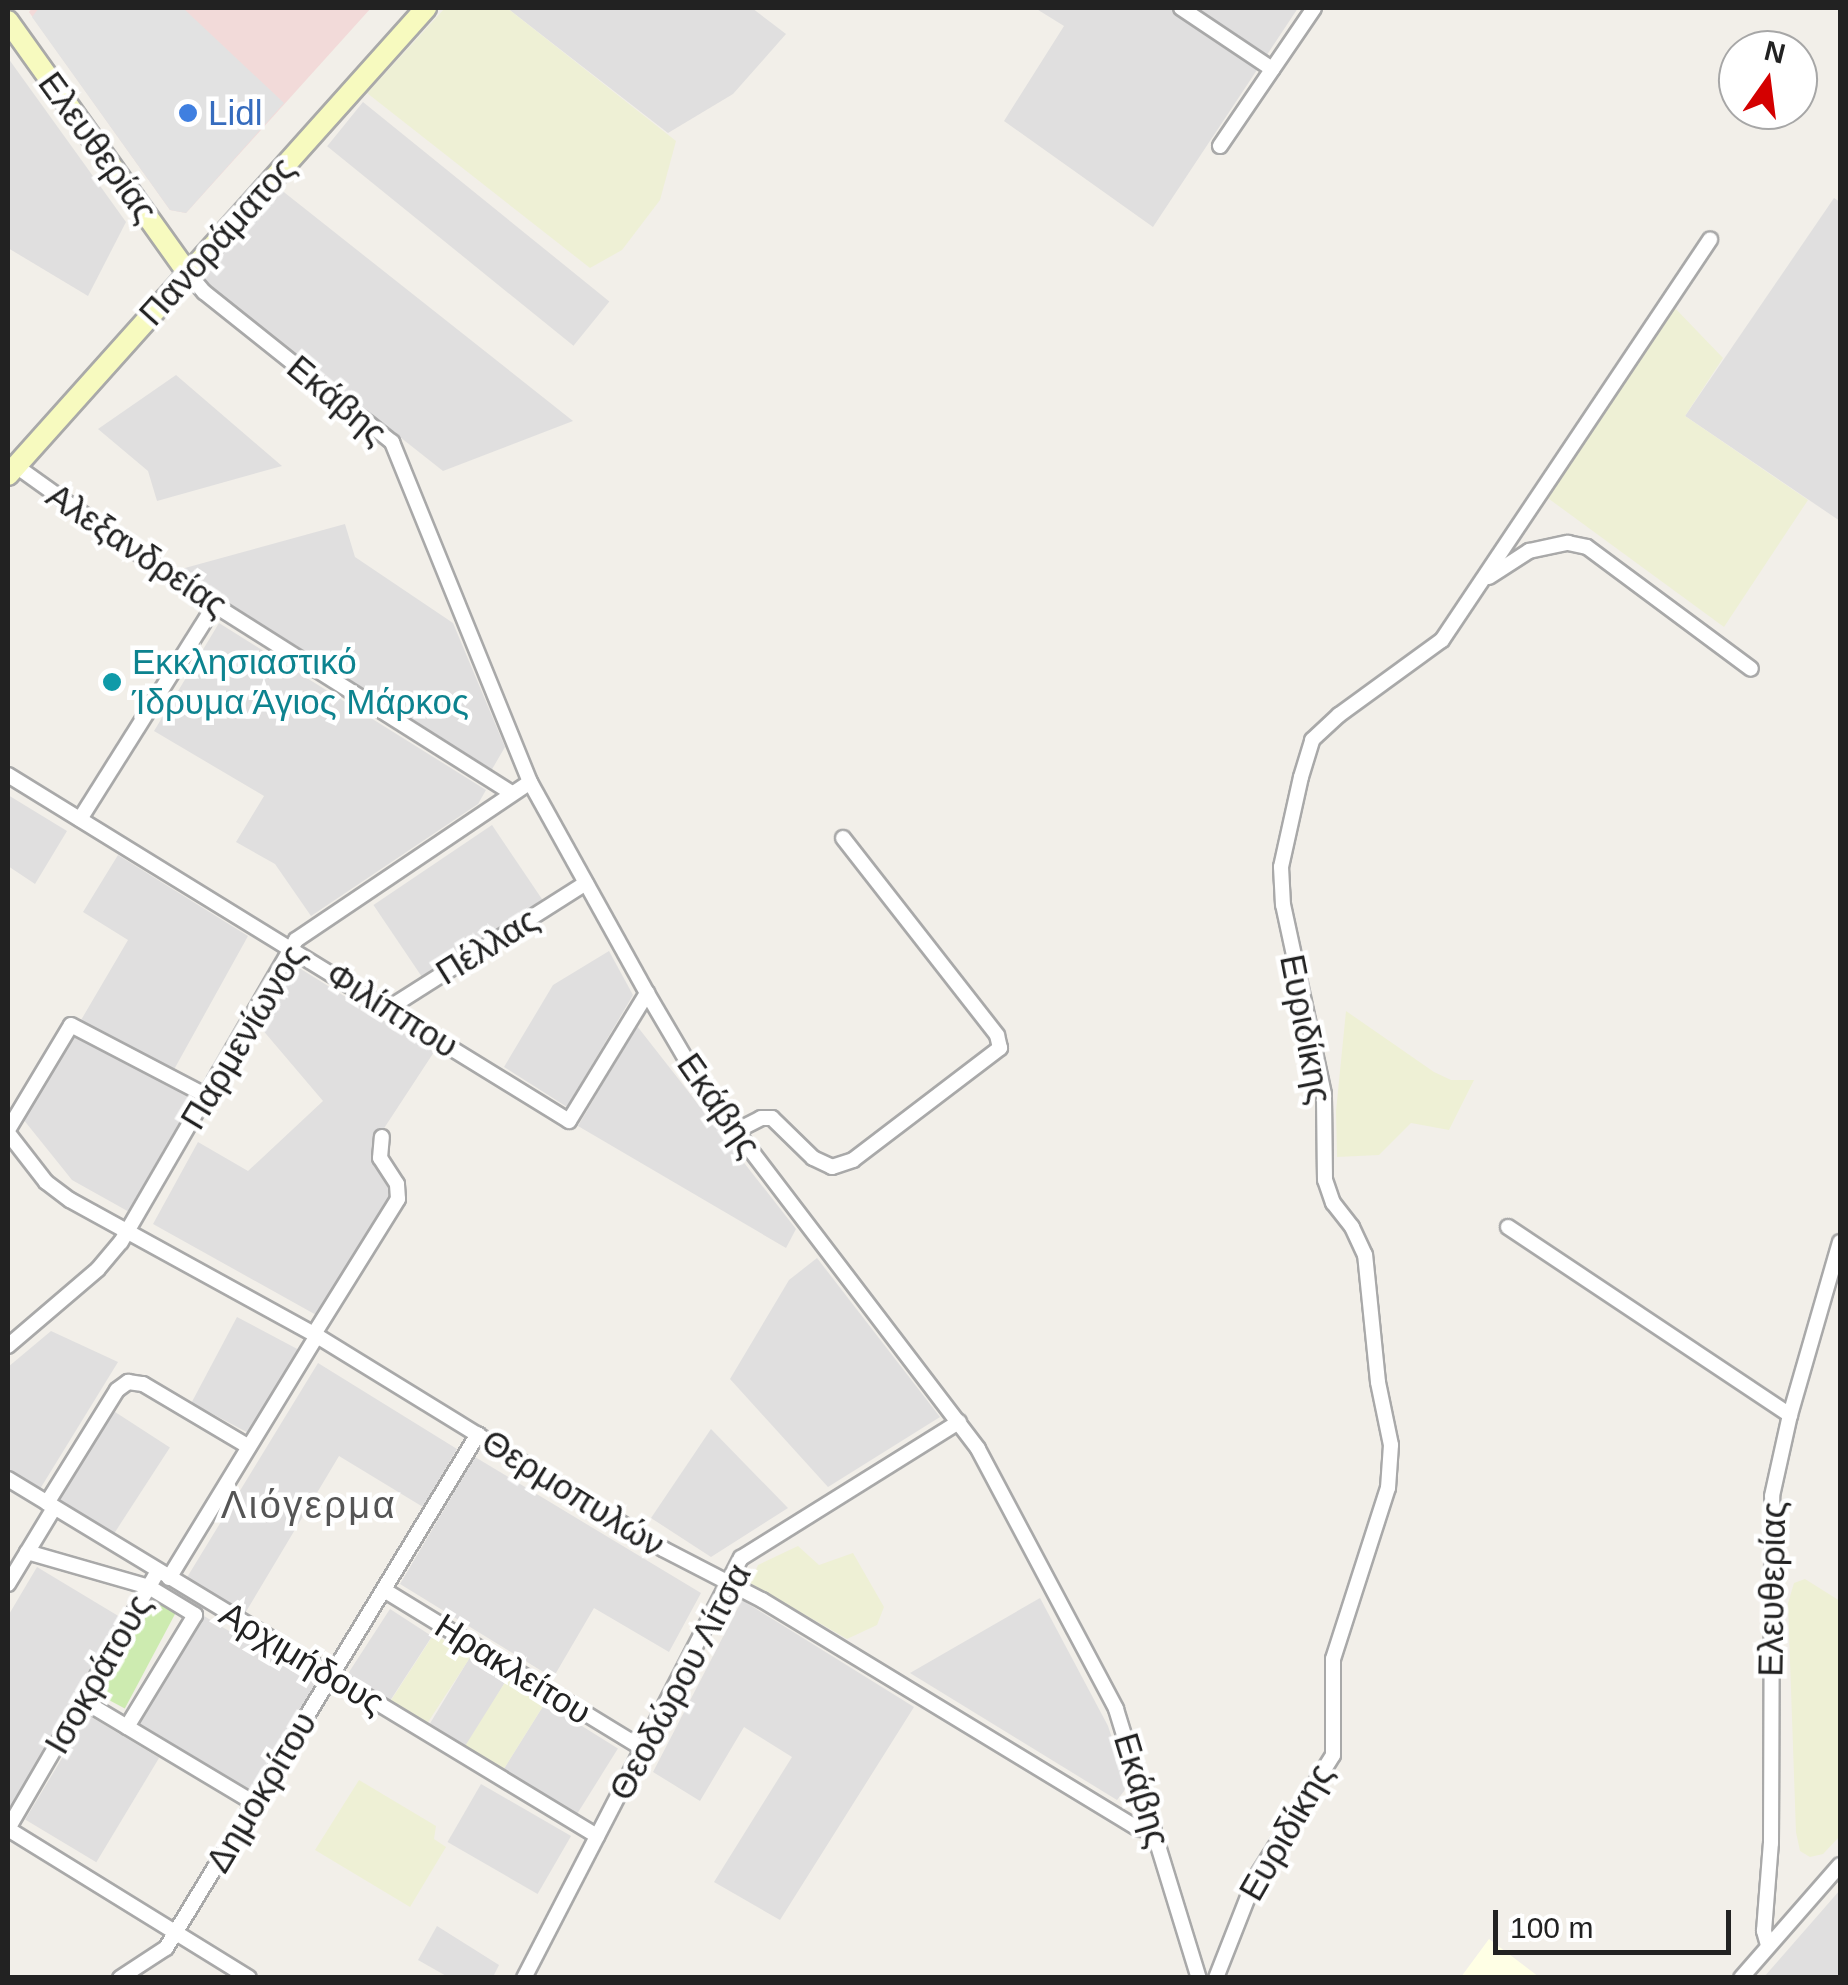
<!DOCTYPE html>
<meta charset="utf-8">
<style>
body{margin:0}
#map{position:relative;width:1848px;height:1985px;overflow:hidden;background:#f2efe9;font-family:Helvetica,sans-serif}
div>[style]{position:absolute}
.residential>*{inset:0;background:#e0dfdf;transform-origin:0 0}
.commercial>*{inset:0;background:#f2dad9}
.education>*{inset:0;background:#ffffe5}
.farmland>*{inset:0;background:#eef0d5;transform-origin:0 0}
.grass>*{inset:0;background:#cdebb0;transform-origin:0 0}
.parking>*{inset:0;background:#e2e2e2}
.roads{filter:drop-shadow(2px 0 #a9a9a9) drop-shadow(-2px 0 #a9a9a9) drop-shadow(0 2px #a9a9a9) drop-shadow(0 -2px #a9a9a9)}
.street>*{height:14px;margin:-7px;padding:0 7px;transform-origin:7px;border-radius:7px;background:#fff}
.secondary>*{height:20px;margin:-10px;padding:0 10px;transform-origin:10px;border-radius:10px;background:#f7fabf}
.dots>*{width:28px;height:28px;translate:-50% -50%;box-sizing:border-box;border:5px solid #fff;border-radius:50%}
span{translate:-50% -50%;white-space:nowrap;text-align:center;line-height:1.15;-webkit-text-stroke:9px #fff;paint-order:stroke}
.shop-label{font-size:35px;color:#366cbe}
.left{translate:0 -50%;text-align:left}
.street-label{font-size:35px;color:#222}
.culture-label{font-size:35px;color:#0d838f}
.neighbourhood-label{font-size:38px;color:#555;letter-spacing:2.5px}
.frame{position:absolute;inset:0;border:10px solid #222;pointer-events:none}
.north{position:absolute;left:1718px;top:30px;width:100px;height:100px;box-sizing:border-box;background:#fff;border:2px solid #a7a7a7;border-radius:50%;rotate:14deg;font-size:28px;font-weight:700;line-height:40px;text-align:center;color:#222}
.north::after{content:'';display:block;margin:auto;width:35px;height:45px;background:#d40000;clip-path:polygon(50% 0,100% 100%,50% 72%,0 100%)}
.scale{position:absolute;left:1493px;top:1910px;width:238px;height:45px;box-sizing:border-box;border:5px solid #222;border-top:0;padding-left:12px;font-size:30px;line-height:35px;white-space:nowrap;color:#222;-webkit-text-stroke:8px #fff;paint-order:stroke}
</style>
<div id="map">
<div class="residential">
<div style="clip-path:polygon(507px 8px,752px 8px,786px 34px,733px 94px,668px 133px)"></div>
<div style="clip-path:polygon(1035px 8px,1298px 8px,1153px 227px,1004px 121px,1064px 26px)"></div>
<div style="clip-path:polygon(8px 58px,126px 222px,88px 296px,8px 248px)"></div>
<div style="left:363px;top:102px;width:317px;height:57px;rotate:39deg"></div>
<div style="clip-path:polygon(280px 189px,573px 421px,443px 471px,219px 294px,203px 277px)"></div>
<div style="clip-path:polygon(1834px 198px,1840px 202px,1840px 521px,1685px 416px)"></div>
<div style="clip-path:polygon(176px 375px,282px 466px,157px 501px,148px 471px,98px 429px)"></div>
<div style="clip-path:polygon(345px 524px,355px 557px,453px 623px,505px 747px,491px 771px,174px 571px)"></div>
<div style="clip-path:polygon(219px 623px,486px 790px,478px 804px,311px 916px,275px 864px,236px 842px,264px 796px,154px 731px)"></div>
<div style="clip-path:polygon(8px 795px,67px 831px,35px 884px,8px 866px)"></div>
<div style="left:492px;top:825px;width:92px;height:143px;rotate:56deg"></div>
<div style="clip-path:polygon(118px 855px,248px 936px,166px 1084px,193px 1099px,131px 1213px,72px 1180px,23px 1119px,128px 940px,83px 912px)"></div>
<div style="clip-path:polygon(609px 951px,633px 995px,567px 1107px,504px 1067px,553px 985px)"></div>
<div style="clip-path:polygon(296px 966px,434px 1052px,377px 1139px,393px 1197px,318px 1316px,153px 1224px,198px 1142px,248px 1171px,323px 1101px,261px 1028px)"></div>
<div style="clip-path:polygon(637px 1026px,796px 1229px,786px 1248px,578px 1126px)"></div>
<div style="clip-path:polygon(817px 1258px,940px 1417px,828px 1487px,730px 1379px,789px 1280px)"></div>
<div style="left:237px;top:1317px;width:72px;height:97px;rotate:28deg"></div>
<div style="clip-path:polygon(51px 1331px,118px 1362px,40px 1489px,8px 1470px,8px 1367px)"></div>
<div style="clip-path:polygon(318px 1363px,457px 1449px,423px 1507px,339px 1456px,244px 1615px,186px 1579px)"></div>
<div style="left:112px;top:1410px;width:69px;height:105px;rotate:33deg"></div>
<div style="clip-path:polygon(711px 1429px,788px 1508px,711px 1557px,651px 1518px)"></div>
<div style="clip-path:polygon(475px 1457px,701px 1593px,669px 1652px,594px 1608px,553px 1678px,400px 1584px)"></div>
<div style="clip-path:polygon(37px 1567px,125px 1620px,12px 1806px,8px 1804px,8px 1616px)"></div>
<div style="clip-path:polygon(1040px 1598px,1108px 1726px,1128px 1786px,1117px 1800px,910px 1673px)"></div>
<div style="clip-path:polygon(742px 1600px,914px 1707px,780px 1920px,714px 1882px,792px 1757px,744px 1727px,700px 1801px,653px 1772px)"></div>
<div style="left:390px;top:1609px;width:50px;height:79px;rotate:33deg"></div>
<div style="left:204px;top:1616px;width:131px;height:128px;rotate:31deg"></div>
<div style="left:470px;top:1657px;width:43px;height:82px;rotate:31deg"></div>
<div style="left:545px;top:1703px;width:86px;height:81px;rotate:32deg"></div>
<div style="left:88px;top:1715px;width:83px;height:122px;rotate:31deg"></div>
<div style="left:481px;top:1784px;width:104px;height:67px;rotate:30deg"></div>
<div style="clip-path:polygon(1840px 1890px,1840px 1977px,1764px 1977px)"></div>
<div style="clip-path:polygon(437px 1926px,499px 1965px,493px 1977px,448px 1977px,418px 1960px)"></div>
</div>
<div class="commercial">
<div style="clip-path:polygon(32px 8px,371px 8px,186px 213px,170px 210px,29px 12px)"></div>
</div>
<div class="education">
<div style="clip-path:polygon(1489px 1939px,1539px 1977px,1461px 1977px)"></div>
</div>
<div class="farmland">
<div style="clip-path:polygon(445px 8px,507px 8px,676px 141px,660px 200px,622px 250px,590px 268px,367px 93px)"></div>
<div style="clip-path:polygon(1673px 306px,1723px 358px,1685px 416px,1808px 500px,1724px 627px,1545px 496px)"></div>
<div style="clip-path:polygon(1346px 1011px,1434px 1072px,1451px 1080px,1474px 1080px,1449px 1130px,1411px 1123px,1379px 1155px,1337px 1157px,1336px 1111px)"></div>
<div style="clip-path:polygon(798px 1546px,819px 1565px,853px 1553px,884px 1607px,877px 1625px,847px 1639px,750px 1583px,758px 1565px)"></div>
<div style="clip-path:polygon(1805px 1579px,1840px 1601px,1840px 1836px,1823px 1854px,1810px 1857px,1800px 1851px,1796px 1832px,1788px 1603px,1794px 1583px)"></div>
<div style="left:434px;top:1634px;width:43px;height:84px;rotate:33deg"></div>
<div style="left:507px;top:1679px;width:45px;height:82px;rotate:32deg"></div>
<div style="clip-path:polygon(359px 1780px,436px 1826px,434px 1839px,446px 1847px,410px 1907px,315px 1850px)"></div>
</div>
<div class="grass">
<div style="left:154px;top:1596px;width:27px;height:113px;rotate:28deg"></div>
</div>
<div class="parking">
<div style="clip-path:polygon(39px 8px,183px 8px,284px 103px,186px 213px,170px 210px,32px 17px)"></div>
</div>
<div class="roads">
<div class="street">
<div style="left:1181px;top:8px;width:110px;rotate:33.8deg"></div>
<div style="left:1220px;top:146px;width:167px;rotate:-55.7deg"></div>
<div style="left:188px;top:273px;width:25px;rotate:50deg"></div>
<div style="left:204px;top:292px;width:241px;rotate:38.6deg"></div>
<div style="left:392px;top:442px;width:367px;rotate:67.9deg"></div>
<div style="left:530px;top:782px;width:241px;rotate:61deg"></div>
<div style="left:647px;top:993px;width:107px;rotate:59.6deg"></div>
<div style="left:701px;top:1085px;width:457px;rotate:52.7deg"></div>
<div style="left:978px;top:1449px;width:294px;rotate:62deg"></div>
<div style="left:1116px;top:1709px;width:282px;rotate:72.9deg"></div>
<div style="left:16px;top:466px;width:199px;rotate:35.6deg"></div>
<div style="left:178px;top:582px;width:395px;rotate:32.3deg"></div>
<div style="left:1489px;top:577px;width:48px;rotate:-33deg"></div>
<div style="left:1529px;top:551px;width:40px;rotate:-12deg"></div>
<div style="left:1568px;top:543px;width:19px;rotate:12deg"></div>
<div style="left:1587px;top:547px;width:204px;rotate:36.6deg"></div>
<div style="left:8px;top:775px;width:659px;rotate:31.66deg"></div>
<div style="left:569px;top:1121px;width:150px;rotate:-58.6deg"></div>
<div style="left:80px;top:819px;width:253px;rotate:-57.8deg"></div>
<div style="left:389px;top:1008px;width:233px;rotate:-32.4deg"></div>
<div style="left:8px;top:1130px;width:122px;rotate:-59deg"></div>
<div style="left:71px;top:1025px;width:153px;rotate:27.6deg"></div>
<div style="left:736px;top:1131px;width:28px;rotate:-27deg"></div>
<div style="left:761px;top:1118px;width:11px"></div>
<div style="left:772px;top:1118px;width:57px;rotate:44.3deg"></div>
<div style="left:813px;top:1158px;width:21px;rotate:25deg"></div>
<div style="left:832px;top:1167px;width:22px;rotate:-18deg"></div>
<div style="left:853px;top:1160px;width:185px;rotate:-37.3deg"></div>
<div style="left:1000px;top:1048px;width:13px;rotate:-103deg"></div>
<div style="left:997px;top:1035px;width:250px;rotate:-128deg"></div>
<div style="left:8px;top:1133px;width:62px;rotate:52.2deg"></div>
<div style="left:46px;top:1182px;width:30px;rotate:37deg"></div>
<div style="left:70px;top:1200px;width:282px;rotate:28.8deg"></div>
<div style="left:317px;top:1336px;width:406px;rotate:31.6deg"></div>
<div style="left:663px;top:1549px;width:111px;rotate:27.3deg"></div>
<div style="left:762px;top:1600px;width:441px;rotate:31.3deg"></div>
<div style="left:1139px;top:1829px;width:15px;rotate:4deg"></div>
<div style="left:1508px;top:1227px;width:339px;rotate:33.7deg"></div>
<div style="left:314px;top:1334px;width:159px;rotate:-58.1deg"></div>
<div style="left:398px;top:1199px;width:15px;rotate:-94deg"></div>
<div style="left:397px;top:1184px;width:31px;rotate:-123deg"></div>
<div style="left:380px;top:1158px;width:21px;rotate:-85deg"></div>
<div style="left:8px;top:1346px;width:118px;rotate:-40.5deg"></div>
<div style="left:98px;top:1269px;width:35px;rotate:-50deg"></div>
<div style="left:121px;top:1242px;width:349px;rotate:-59.9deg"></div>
<div style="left:296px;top:940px;width:282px;rotate:-34deg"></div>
<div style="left:8px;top:1479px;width:689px;rotate:31.22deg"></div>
<div style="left:47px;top:1503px;width:133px;rotate:-58.2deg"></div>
<div style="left:117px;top:1390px;width:14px;rotate:-36deg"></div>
<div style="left:128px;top:1382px;width:15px;rotate:8deg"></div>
<div style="left:143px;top:1384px;width:123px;rotate:30.7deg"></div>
<div style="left:27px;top:1552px;width:127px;rotate:16deg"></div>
<div style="left:149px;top:1587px;width:54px;rotate:31.3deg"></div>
<div style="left:195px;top:1615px;width:131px;rotate:121.3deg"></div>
<div style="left:158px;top:1571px;width:298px;rotate:120.2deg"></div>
<div style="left:8px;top:1829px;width:283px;rotate:31.7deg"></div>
<div style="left:169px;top:1578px;width:284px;rotate:-58.6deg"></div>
<div style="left:8px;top:1584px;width:89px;rotate:-58.8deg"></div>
<div style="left:384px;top:1590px;width:304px;rotate:31.5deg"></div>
<div style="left:82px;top:1700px;width:200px;rotate:30.9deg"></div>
<div style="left:1768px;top:1945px;width:15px;rotate:-106deg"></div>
<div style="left:1764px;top:1931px;width:88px;rotate:-85.5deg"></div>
<div style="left:1771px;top:1843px;width:347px;rotate:-89.8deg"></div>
<div style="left:1772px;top:1496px;width:83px;rotate:-77.5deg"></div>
<div style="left:1790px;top:1415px;width:180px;rotate:-73.9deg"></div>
<div style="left:120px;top:1978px;width:55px;rotate:-33.1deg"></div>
<div style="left:166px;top:1948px;width:601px;rotate:-58.74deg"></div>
<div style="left:524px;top:1978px;width:473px;rotate:-62.7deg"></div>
<div style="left:741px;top:1558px;width:257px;rotate:-32deg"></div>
<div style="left:1216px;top:1978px;width:106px;rotate:-68.5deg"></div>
<div style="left:1255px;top:1879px;width:146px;rotate:-57.8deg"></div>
<div style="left:1333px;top:1755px;width:96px;rotate:-90deg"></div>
<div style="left:1333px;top:1659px;width:180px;rotate:-72.2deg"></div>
<div style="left:1388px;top:1488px;width:43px;rotate:-86deg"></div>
<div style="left:1391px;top:1445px;width:64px;rotate:-101.7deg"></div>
<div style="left:1378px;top:1382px;width:128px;rotate:-95.8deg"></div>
<div style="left:1365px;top:1255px;width:31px;rotate:-115deg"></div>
<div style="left:1352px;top:1227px;width:31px;rotate:-128deg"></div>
<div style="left:1333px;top:1203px;width:24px;rotate:-109deg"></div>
<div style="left:1325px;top:1180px;width:86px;rotate:-90.7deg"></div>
<div style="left:1324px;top:1094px;width:193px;rotate:-102.2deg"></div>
<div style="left:1283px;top:905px;width:38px;rotate:-93deg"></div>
<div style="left:1281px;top:867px;width:92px;rotate:-77.5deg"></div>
<div style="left:1301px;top:777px;width:39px;rotate:-73deg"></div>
<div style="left:1312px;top:740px;width:37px;rotate:-43deg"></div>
<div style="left:1339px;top:715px;width:127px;rotate:-36.1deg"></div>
<div style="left:1442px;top:640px;width:482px;rotate:-56.2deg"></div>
<div style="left:1741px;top:1978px;width:150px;rotate:-48.8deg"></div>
</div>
<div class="secondary">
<div style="left:8px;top:21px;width:310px;rotate:54.5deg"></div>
<div style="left:8px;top:475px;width:627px;rotate:-48.17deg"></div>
</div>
</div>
<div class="dots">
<div style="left:188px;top:113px;background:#3f7fe0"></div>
<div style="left:112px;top:682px;background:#0f9aa8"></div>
</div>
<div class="shop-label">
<span class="left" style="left:208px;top:113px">Lidl</span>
</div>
<div class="street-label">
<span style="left:98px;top:147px;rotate:54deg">Ελευθερίας</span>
<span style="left:217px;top:241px;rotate:-48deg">Πανοράματος</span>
<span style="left:337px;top:400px;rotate:40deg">Εκάβης</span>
<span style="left:137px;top:550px;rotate:34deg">Αλεξανδρείας</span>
<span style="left:487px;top:946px;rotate:-32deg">Πέλλας</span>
<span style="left:392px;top:1010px;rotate:32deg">Φιλίππου</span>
<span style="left:1306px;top:1029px;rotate:79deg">Ευριδίκης</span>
<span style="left:243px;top:1037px;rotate:-59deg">Παρμενίωνος</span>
<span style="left:719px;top:1105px;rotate:55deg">Εκάβης</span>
<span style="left:573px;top:1493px;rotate:32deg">Θερμοπυλών</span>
<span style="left:1772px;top:1589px;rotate:-89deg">Ελευθερίας</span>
<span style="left:302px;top:1658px;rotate:31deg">Αρχιμήδους</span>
<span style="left:513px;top:1669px;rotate:32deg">Ηρακλείτου</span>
<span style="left:98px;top:1674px;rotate:-60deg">Ισοκράτους</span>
<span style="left:680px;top:1682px;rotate:-62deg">Θεοδώρου Λίτσα</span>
<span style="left:1142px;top:1790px;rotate:73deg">Εκάβης</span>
<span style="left:261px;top:1792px;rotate:-59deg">Δημοκρίτου</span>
<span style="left:1286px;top:1832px;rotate:-60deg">Ευριδίκης</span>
</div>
<div class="culture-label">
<span class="left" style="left:132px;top:682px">Εκκλησιαστικό<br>Ίδρυμα Άγιος Μάρκος</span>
</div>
<div class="neighbourhood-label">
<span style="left:309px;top:1506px">Λιόγερμα</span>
</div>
<div class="frame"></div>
<div class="north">N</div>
<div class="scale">100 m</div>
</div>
